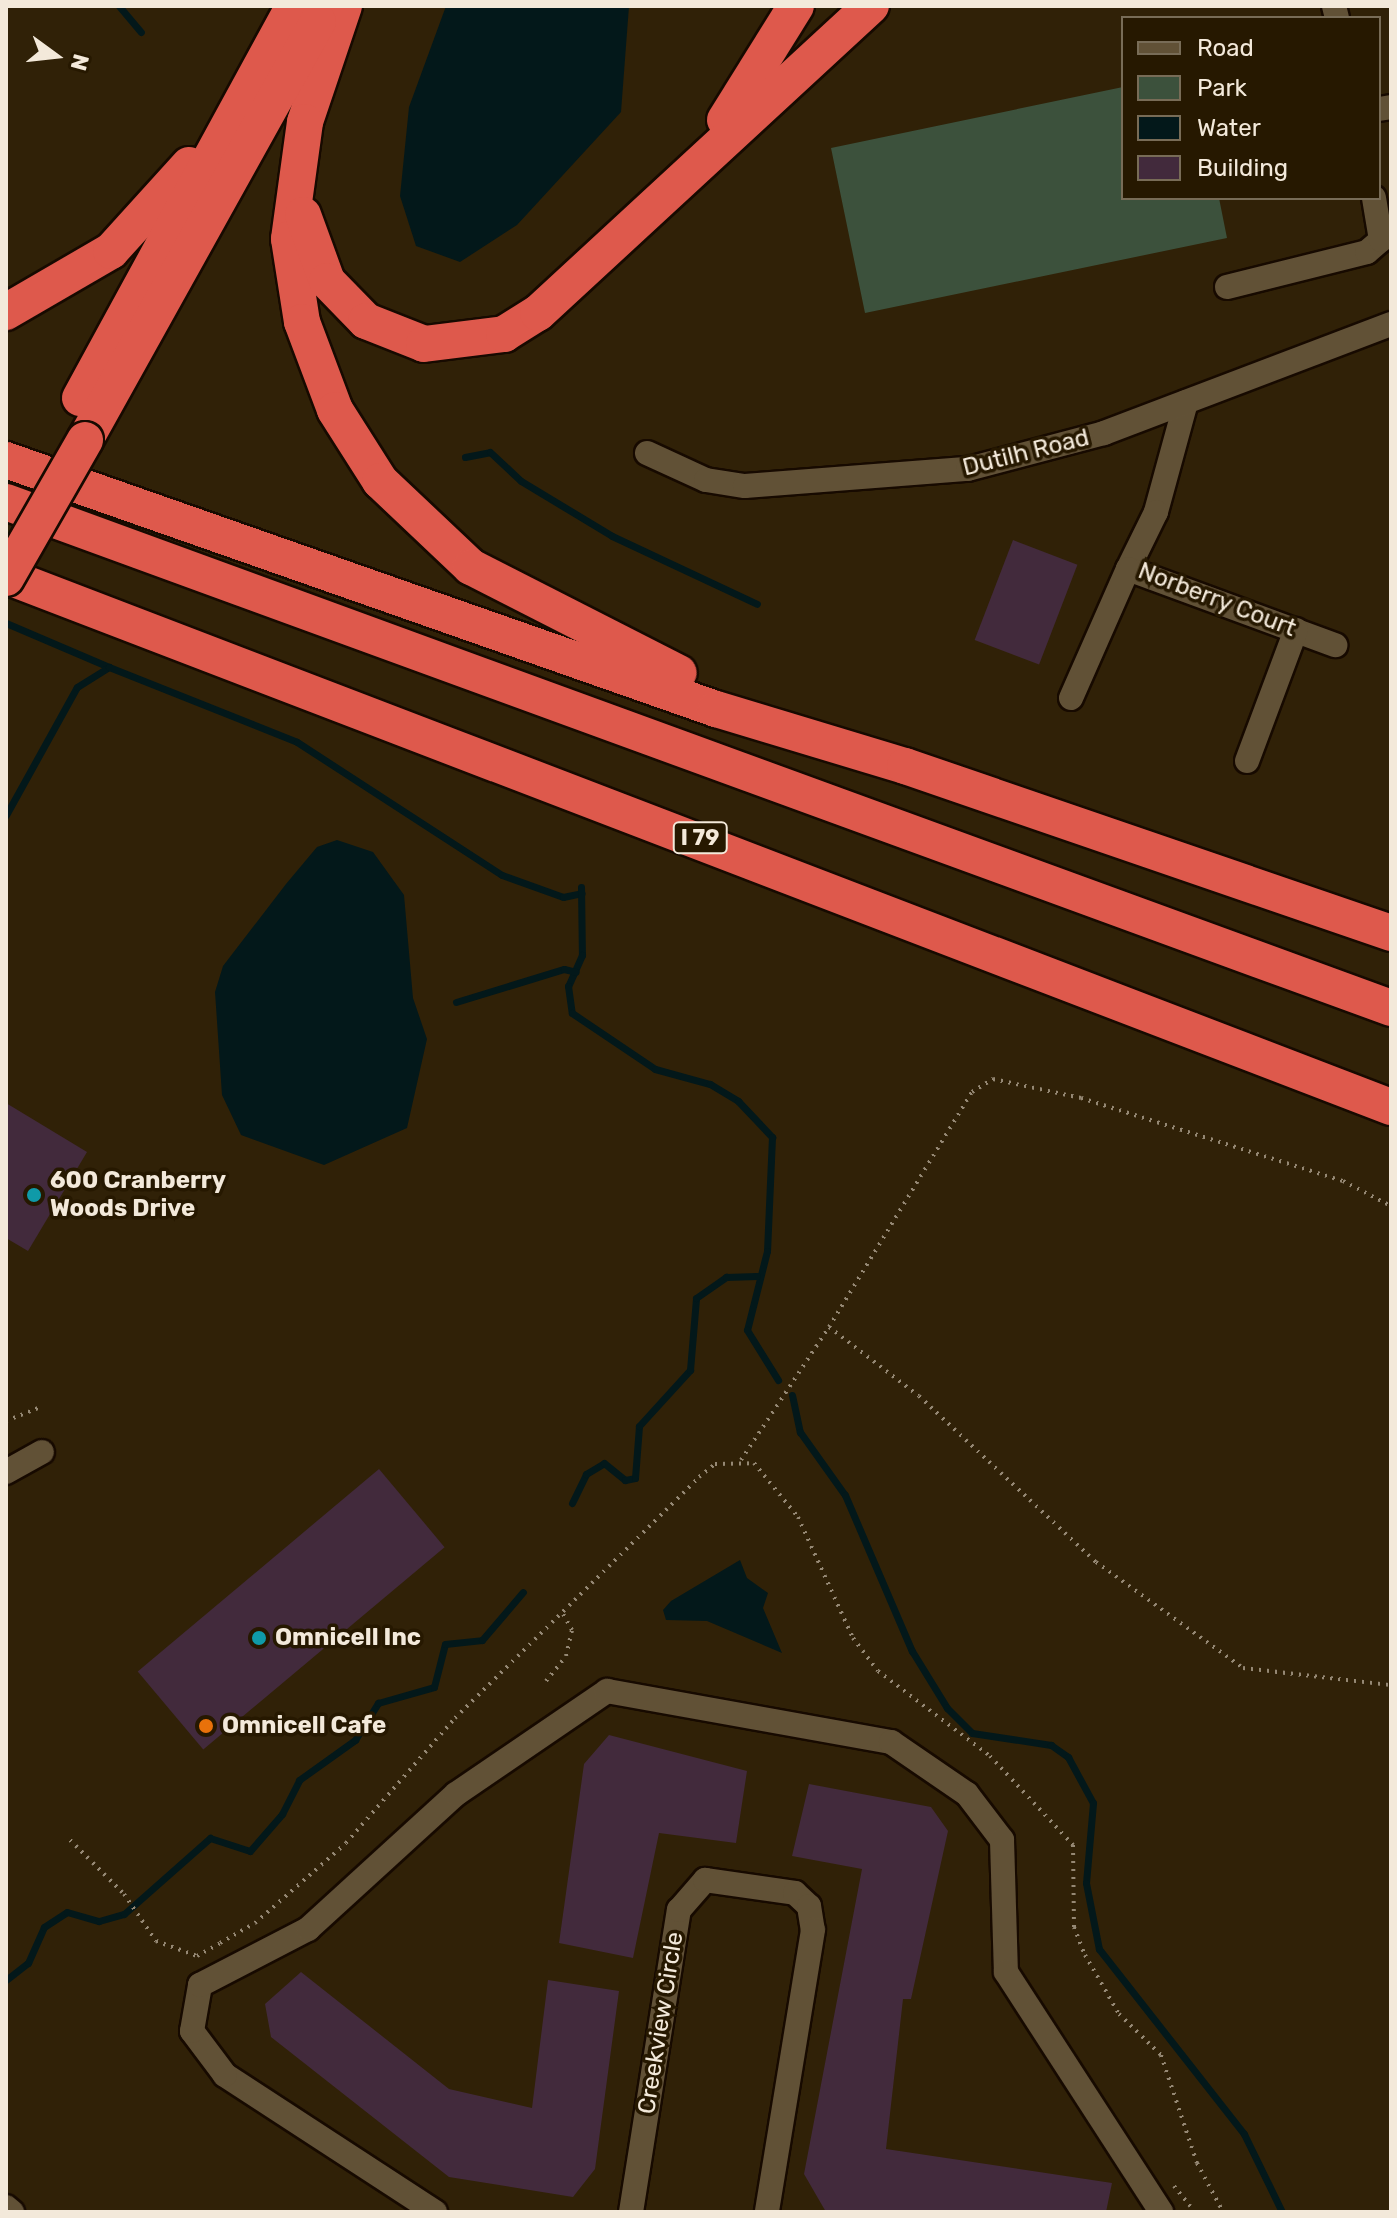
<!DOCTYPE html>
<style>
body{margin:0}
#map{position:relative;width:1397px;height:2218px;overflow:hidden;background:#302107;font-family:Rubik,sans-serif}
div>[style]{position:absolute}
.green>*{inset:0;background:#3c513c}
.water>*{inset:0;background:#03181a}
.stream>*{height:7px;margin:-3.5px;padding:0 3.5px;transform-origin:3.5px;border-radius:3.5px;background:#03181a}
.building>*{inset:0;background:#422a3c;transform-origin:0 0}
.path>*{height:4px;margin-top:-2px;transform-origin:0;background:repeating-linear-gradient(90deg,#958874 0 2px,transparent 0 8px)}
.roads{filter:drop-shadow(2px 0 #170a00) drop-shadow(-2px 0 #170a00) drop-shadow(0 2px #170a00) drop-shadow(0 -2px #170a00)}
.minor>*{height:24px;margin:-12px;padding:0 12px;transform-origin:12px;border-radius:12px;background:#615136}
.highway>*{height:36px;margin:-18px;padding:0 18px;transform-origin:18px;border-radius:18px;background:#de594c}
.bridges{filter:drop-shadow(2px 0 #170a00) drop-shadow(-2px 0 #170a00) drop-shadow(0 2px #170a00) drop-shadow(0 -2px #170a00)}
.highway-bridge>*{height:36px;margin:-18px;padding:0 18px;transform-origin:18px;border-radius:18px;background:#de594c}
.dots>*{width:22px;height:22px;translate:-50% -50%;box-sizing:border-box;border:4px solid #261800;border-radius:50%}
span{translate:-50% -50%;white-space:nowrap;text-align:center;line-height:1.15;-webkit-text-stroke:7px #261800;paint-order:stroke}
.shield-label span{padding:2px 6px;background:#261800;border:2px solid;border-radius:6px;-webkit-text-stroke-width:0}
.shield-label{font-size:22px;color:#f3e9da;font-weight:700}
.street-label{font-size:24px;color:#f3e9da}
.poi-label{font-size:24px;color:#f3e9da;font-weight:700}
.left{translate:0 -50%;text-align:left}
.frame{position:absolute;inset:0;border:8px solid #f3e9da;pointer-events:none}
.legend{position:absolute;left:1121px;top:16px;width:260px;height:184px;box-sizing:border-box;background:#261800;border:2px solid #786c57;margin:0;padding:10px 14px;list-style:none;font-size:24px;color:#f3e9da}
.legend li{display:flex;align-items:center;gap:16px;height:40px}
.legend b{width:40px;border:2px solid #786c57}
.north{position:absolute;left:16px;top:16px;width:80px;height:80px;-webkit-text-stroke:6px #261800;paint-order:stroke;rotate:105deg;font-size:22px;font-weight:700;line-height:32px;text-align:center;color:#f3e9da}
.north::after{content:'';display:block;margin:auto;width:28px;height:36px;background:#f3e9da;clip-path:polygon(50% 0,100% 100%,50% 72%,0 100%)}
</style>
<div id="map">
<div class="green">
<div style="clip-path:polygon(1123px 87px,1123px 198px,1219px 198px,1227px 238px,865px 313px,831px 148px)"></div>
</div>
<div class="water">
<div style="clip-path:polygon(446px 6px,629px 6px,621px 112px,517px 225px,460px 262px,416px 246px,400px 196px,409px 107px)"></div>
<div style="clip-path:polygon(337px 840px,373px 852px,404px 895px,413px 998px,427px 1039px,407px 1128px,324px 1165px,241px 1135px,222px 1095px,215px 992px,223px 966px,286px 884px,317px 847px)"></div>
<div style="clip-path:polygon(740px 1560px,747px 1578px,768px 1593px,763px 1608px,782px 1653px,707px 1621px,666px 1620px,663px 1610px,671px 1601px)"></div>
</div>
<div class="stream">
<div style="left:119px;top:6px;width:34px;rotate:50deg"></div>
<div style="left:465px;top:457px;width:25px;rotate:-11deg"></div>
<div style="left:490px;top:452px;width:42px;rotate:43.1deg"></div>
<div style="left:521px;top:481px;width:106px;rotate:31.1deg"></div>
<div style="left:612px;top:536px;width:160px;rotate:25.1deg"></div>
<div style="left:6px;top:623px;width:112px;rotate:23.1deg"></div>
<div style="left:6px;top:815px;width:146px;rotate:-61deg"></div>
<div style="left:77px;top:687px;width:38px;rotate:-32deg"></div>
<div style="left:109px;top:667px;width:202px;rotate:21.7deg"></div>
<div style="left:297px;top:742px;width:244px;rotate:33deg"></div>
<div style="left:502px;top:875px;width:65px;rotate:19.8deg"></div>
<div style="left:563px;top:897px;width:19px;rotate:-12deg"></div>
<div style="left:581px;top:887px;width:68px;rotate:89.2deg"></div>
<div style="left:582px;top:955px;width:34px;rotate:114deg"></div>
<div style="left:568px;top:986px;width:27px;rotate:82deg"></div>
<div style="left:572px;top:1013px;width:100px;rotate:34deg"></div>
<div style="left:655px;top:1069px;width:57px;rotate:15.3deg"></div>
<div style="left:710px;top:1084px;width:33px;rotate:31deg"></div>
<div style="left:738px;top:1101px;width:50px;rotate:46.6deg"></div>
<div style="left:772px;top:1137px;width:114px;rotate:92.5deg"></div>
<div style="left:767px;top:1251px;width:81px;rotate:104.2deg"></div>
<div style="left:747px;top:1330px;width:59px;rotate:58.2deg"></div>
<div style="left:456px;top:1002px;width:113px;rotate:-17deg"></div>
<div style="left:564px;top:969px;width:12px;rotate:14deg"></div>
<div style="left:792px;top:1395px;width:38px;rotate:78deg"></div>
<div style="left:800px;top:1432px;width:77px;rotate:54.5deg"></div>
<div style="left:845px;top:1495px;width:170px;rotate:66.8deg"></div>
<div style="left:912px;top:1651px;width:67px;rotate:58.4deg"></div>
<div style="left:947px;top:1708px;width:35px;rotate:45deg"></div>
<div style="left:972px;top:1733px;width:80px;rotate:8.6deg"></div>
<div style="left:1051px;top:1745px;width:21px;rotate:35deg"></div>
<div style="left:1068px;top:1757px;width:52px;rotate:61.5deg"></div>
<div style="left:1093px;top:1803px;width:80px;rotate:95deg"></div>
<div style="left:1086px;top:1883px;width:67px;rotate:78.9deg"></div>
<div style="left:1099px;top:1949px;width:235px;rotate:51.9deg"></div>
<div style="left:1244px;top:2134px;width:87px;rotate:64deg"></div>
<div style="left:572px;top:1503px;width:32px;rotate:-64deg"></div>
<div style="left:586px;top:1474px;width:21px;rotate:-31deg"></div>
<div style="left:604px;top:1463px;width:27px;rotate:39deg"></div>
<div style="left:625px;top:1480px;width:10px;rotate:-11deg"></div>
<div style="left:635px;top:1478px;width:52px;rotate:-85.6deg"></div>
<div style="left:639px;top:1426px;width:76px;rotate:-47.7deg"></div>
<div style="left:690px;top:1370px;width:72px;rotate:-85.2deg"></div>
<div style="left:696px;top:1298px;width:37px;rotate:-35deg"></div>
<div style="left:726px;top:1277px;width:31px;rotate:-2deg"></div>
<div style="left:6px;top:1980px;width:28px;rotate:-38deg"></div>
<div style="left:28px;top:1963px;width:39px;rotate:-66deg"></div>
<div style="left:44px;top:1927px;width:27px;rotate:-33deg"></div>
<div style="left:67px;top:1912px;width:33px;rotate:16deg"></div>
<div style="left:99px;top:1921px;width:26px;rotate:-16deg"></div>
<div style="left:124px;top:1914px;width:115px;rotate:-41.5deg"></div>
<div style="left:210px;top:1838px;width:42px;rotate:18deg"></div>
<div style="left:250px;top:1851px;width:49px;rotate:-49.1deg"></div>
<div style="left:282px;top:1814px;width:38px;rotate:-63deg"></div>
<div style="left:299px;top:1780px;width:69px;rotate:-35.5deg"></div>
<div style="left:355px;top:1740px;width:44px;rotate:-58.1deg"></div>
<div style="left:378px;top:1703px;width:58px;rotate:-15.9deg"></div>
<div style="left:434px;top:1687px;width:44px;rotate:-75.7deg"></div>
<div style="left:445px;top:1644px;width:37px;rotate:-6deg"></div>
<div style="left:482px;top:1640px;width:63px;rotate:-49.5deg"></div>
</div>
<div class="building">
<div style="left:1013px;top:540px;width:69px;height:107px;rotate:21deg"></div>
<div style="clip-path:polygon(6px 1103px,87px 1152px,28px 1251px,6px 1238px)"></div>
<div style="left:379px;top:1469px;width:102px;height:315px;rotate:50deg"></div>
<div style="clip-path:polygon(609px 1735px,747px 1771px,736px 1843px,659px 1833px,633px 1958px,559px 1943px,584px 1764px)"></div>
<div style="clip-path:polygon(809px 1784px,931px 1807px,948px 1831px,911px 1999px,903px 1999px,886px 2149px,1112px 2183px,1106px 2212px,826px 2212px,804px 2174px,862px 1869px,792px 1856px)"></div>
<div style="clip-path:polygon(301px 1972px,449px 2089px,532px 2108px,548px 1980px,619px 1991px,595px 2169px,573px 2197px,449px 2177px,271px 2037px,265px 2004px)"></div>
</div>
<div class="path">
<div style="left:829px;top:1327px;width:275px;rotate:-58.7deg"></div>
<div style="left:972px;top:1092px;width:25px;rotate:-32deg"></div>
<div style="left:993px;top:1079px;width:90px;rotate:12.2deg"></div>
<div style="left:1081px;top:1098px;width:275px;rotate:17.6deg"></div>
<div style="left:1343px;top:1181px;width:54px;rotate:27.5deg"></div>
<div style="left:6px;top:1421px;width:35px;rotate:-22deg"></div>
<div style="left:741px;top:1460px;width:159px;rotate:-56.5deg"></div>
<div style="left:829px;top:1327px;width:113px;rotate:37.5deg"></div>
<div style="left:919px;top:1396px;width:243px;rotate:43.2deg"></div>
<div style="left:1096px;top:1562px;width:181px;rotate:35.8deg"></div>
<div style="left:1243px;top:1668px;width:149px;rotate:6.6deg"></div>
<div style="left:546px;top:1681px;width:32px;rotate:-51deg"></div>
<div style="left:566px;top:1656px;width:27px;rotate:-77deg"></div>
<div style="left:572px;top:1630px;width:18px;rotate:-119deg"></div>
<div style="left:70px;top:1840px;width:76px;rotate:45deg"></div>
<div style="left:124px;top:1894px;width:57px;rotate:55.8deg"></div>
<div style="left:156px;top:1941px;width:44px;rotate:20.1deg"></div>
<div style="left:197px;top:1956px;width:26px;rotate:-29deg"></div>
<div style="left:220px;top:1943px;width:40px;rotate:-29.7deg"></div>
<div style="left:255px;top:1923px;width:121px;rotate:-41.3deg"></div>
<div style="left:346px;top:1843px;width:166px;rotate:-48.9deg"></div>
<div style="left:455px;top:1718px;width:343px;rotate:-44.6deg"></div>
<div style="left:699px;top:1477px;width:21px;rotate:-39deg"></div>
<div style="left:715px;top:1464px;width:39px;rotate:-1deg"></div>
<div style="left:754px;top:1463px;width:70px;rotate:50.8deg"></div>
<div style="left:798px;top:1517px;width:133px;rotate:65.6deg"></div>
<div style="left:853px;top:1638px;width:41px;rotate:52.9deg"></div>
<div style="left:878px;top:1671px;width:141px;rotate:37.2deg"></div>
<div style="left:990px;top:1756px;width:122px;rotate:47deg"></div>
<div style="left:1073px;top:1845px;width:82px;rotate:89.3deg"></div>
<div style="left:1074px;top:1927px;width:30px;rotate:69deg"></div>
<div style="left:1085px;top:1955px;width:68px;rotate:60deg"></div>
<div style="left:1119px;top:2014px;width:59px;rotate:44.3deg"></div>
<div style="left:1161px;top:2055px;width:114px;rotate:71.6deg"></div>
<div style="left:1197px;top:2163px;width:55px;rotate:62deg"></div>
<div style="left:1174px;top:2186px;width:33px;rotate:51deg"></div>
</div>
<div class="roads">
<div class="minor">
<div style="left:1334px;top:6px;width:12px;rotate:76deg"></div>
<div style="left:1379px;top:109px;width:12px;rotate:-9deg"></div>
<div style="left:1227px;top:287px;width:144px;rotate:-14deg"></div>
<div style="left:1367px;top:252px;width:18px;rotate:-41deg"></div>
<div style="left:1381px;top:240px;width:43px;rotate:-99.5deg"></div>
<div style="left:1186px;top:402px;width:114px;rotate:105.3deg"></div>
<div style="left:1156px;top:512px;width:64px;rotate:116.2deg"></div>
<div style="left:1128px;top:569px;width:221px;rotate:20.2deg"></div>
<div style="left:647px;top:453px;width:65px;rotate:24.6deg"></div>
<div style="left:706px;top:480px;width:39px;rotate:9deg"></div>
<div style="left:745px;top:486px;width:224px;rotate:-4.4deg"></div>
<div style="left:968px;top:469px;width:141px;rotate:-14.8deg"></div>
<div style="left:1104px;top:433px;width:307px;rotate:-20.8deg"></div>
<div style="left:1071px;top:698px;width:141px;rotate:-66.2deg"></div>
<div style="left:1247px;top:761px;width:140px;rotate:-69.5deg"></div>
<div style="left:6px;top:1472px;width:41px;rotate:-29.1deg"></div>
<div style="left:6px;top:2207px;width:8px;rotate:40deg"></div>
<div style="left:435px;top:2212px;width:251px;rotate:-146.9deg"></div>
<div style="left:225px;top:2075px;width:55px;rotate:-126.9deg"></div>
<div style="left:192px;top:2031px;width:47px;rotate:-80.1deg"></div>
<div style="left:200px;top:1985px;width:122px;rotate:-27.4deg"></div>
<div style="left:308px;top:1929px;width:200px;rotate:-42.4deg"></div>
<div style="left:456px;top:1794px;width:183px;rotate:-34.3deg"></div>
<div style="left:607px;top:1691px;width:289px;rotate:10.2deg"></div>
<div style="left:891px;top:1742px;width:92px;rotate:34.4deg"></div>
<div style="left:967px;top:1794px;width:58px;rotate:52.7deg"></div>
<div style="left:1002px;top:1840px;width:132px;rotate:88.3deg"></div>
<div style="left:1006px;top:1972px;width:286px;rotate:57.1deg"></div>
<div style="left:631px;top:2212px;width:306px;rotate:-81deg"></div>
<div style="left:679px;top:1910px;width:40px;rotate:-49deg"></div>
<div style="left:705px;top:1880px;width:91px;rotate:8.2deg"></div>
<div style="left:795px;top:1893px;width:19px;rotate:43deg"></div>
<div style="left:809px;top:1906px;width:24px;rotate:81deg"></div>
<div style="left:813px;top:1930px;width:286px;rotate:99.3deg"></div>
</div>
<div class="highway">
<div style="left:344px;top:6px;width:122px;rotate:108.6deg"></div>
<div style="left:305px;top:122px;width:118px;rotate:97.8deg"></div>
<div style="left:289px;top:239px;width:84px;rotate:81.1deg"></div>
<div style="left:302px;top:322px;width:94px;rotate:69.4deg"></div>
<div style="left:335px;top:410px;width:84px;rotate:57.6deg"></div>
<div style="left:380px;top:481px;width:125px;rotate:43.4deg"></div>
<div style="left:471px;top:567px;width:233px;rotate:27deg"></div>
<div style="left:725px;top:120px;width:134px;rotate:-58.1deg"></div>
<div style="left:303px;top:215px;width:70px;rotate:70deg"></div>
<div style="left:327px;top:281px;width:56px;rotate:45.7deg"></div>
<div style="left:366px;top:321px;width:62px;rotate:21.6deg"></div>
<div style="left:424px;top:344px;width:81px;rotate:-7.1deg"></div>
<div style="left:504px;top:334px;width:40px;rotate:-32deg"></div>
<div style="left:538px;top:313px;width:453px;rotate:-42.7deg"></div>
<div style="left:6px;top:312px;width:121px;rotate:-30.2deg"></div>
<div style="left:111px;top:251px;width:116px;rotate:-47.8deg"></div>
<div style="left:80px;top:398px;width:447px;rotate:-61.4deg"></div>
<div style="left:85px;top:440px;width:479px;rotate:-60.9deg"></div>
<div style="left:6px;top:460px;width:752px;rotate:19.33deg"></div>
<div style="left:716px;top:709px;width:197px;rotate:16.8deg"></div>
<div style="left:905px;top:766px;width:514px;rotate:18.96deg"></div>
<div style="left:6px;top:502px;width:1475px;rotate:20.07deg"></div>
<div style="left:6px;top:576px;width:1483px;rotate:20.98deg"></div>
</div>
</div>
<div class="bridges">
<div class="highway-bridge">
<div style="left:6px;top:578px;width:159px;rotate:-60.2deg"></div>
</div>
</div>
<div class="dots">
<div style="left:34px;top:1195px;background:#0f9aa8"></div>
<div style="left:259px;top:1638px;background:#0f9aa8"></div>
<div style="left:206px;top:1726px;background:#e8710a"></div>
</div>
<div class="shield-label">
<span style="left:700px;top:838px">I 79</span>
</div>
<div class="street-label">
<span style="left:1026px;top:453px;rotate:-14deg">Dutilh Road</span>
<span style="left:1217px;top:600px;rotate:21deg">Norberry Court</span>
<span style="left:661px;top:2023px;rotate:-81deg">Creekview Circle</span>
</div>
<div class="poi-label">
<span class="left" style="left:50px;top:1195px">600 Cranberry<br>Woods Drive</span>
<span class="left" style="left:275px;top:1638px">Omnicell Inc</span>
<span class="left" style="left:222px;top:1726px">Omnicell Cafe</span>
</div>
<div class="frame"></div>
<ul class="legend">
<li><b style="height:10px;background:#615136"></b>Road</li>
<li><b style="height:22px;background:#3c513c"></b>Park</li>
<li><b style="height:22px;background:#03181a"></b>Water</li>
<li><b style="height:22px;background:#422a3c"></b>Building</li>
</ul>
<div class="north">N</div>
</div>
